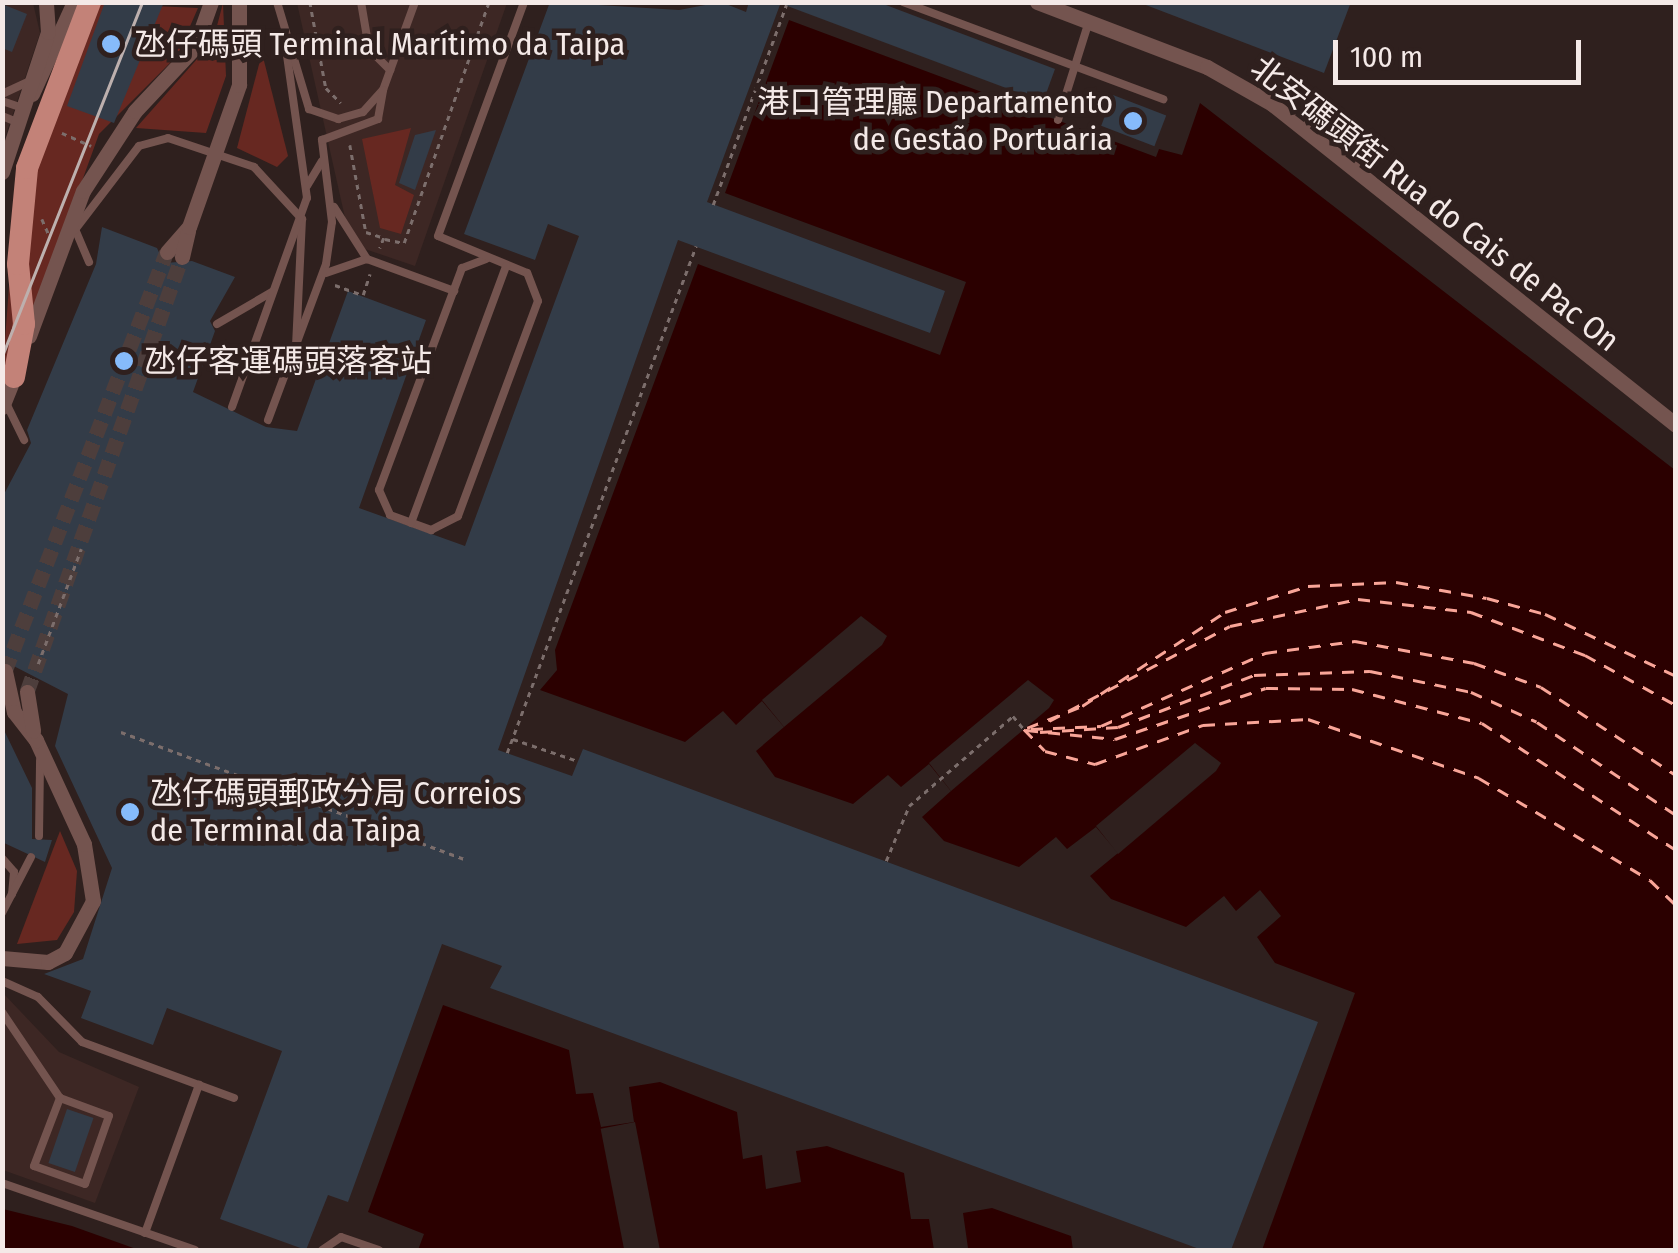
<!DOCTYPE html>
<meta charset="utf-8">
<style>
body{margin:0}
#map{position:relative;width:1678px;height:1253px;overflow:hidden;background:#2f201e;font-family:"Fira Sans Condensed","Noto Sans SC",sans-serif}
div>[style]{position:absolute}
.built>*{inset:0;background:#3d2724}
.green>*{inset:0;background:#672821}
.water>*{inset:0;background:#2b0000}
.pier>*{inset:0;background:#2f201e;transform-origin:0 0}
.ferry>*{height:2.5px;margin-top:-1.25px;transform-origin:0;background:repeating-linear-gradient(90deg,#f9a598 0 12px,transparent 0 22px)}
.building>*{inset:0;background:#333c48;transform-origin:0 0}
.street-tunnel>*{height:15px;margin-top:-7.5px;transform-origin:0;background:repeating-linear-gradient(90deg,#4d3e3c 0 15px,transparent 0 23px)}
.path>*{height:2.5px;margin-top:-1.25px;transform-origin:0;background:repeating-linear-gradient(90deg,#7c6e6c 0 5px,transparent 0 10px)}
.lane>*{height:8px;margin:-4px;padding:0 4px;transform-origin:4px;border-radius:4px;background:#74544f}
.street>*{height:15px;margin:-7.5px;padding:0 7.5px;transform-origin:7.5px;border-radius:7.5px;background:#74544f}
.primary>*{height:22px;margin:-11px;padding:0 11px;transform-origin:11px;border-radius:11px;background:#c38278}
.tram>*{height:2.5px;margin:-1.25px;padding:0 1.25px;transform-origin:1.25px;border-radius:1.25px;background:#bdb0ae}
.street-bridge>*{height:15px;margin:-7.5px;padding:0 7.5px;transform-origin:7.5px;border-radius:7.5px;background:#74544f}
.primary-bridge>*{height:22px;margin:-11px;padding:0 11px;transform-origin:11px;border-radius:11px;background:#c38278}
.dots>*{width:28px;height:28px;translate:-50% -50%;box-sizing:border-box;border:5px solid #2f201e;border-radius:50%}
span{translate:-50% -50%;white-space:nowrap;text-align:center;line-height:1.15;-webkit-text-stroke:9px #2f201e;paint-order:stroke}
.poi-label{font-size:32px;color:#f4e9e7}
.left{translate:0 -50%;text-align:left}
.right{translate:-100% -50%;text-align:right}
.street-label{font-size:32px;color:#f4e9e7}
.frame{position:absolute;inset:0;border:5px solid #f4e9e7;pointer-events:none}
.scale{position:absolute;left:1333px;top:40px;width:248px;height:45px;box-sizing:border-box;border:5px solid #f4e9e7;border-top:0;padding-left:12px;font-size:30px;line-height:35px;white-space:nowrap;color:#f4e9e7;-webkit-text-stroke:8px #2f201e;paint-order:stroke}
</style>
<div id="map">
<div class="built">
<div style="clip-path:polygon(3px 3px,33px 3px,40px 33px,3px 143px)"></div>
<div style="clip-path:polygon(297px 3px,507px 3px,415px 266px,362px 248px,348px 231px)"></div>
<div style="clip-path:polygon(2px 992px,59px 1052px,139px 1087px,95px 1203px,3px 1170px)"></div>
</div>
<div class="green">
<div style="clip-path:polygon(88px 3px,198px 8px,177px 56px,99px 134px,26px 336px,3px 367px,17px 179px)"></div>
<div style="clip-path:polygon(223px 3px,226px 76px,206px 133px,136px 128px,213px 41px)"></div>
<div style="clip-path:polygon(262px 53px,288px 156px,277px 167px,237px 148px)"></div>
<div style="clip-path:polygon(411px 128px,395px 185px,414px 195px,401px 234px,380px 228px,362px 139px)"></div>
<div style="clip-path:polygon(60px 831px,77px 871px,74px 912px,57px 940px,17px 944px)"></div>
</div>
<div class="water">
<div style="clip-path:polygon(789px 20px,1156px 157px,1159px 149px,1182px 155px,1200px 103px,1675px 470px,1675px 1250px,1262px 1250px,1355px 993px,1275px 963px,1257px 937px,1281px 916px,1260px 890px,1236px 911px,1224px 896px,1186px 927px,1111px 899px,1090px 876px,1118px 853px,1096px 827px,1067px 849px,1056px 837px,1019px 867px,944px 841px,922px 817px,951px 791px,929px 764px,901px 787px,888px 775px,853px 804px,775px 777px,756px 751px,784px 727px,762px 701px,736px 725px,723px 711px,685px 742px,540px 690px,557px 670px,555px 650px,698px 264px,940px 355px,966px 282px,725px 193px)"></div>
<div style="clip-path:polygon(443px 1005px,569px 1050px,576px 1094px,593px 1093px,601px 1127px,634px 1122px,629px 1087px,660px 1082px,737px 1112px,743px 1159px,762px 1155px,766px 1189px,801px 1182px,796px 1151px,827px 1146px,904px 1173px,911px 1219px,929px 1219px,934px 1250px,418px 1250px,424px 1234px,368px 1212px)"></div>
<div style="clip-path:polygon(992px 1208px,1071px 1236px,1073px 1250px,951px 1250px,968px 1248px,963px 1213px)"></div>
<div style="clip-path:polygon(3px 1209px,72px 1226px,139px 1250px,3px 1250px)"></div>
</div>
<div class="pier">
<div style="clip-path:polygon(861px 616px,887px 636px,882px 645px,784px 727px,762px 700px)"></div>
<div style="clip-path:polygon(1028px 680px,1054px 700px,1049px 708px,951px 791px,929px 763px)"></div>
<div style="clip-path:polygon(1195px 743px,1221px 763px,1216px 771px,1118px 854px,1096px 826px)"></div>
<div style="left:635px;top:1122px;width:130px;height:35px;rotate:79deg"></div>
</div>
<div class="ferry">
<div style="left:1049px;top:721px;width:204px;rotate:-27.7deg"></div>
<div style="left:1230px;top:626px;width:131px;rotate:-11.9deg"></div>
<div style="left:1358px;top:599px;width:114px;rotate:6.6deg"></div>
<div style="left:1471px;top:612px;width:122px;rotate:20.7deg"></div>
<div style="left:1585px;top:655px;width:104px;rotate:28.8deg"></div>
<div style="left:1027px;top:728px;width:59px;rotate:-21.8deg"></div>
<div style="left:1082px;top:706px;width:171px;rotate:-33.3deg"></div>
<div style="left:1225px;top:612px;width:87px;rotate:-17.4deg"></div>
<div style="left:1308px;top:586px;width:88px;rotate:-2.6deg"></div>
<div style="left:1396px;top:582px;width:92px;rotate:10deg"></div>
<div style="left:1487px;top:598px;width:60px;rotate:15.4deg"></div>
<div style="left:1545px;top:614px;width:145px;rotate:25.3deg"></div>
<div style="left:1024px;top:729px;width:30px;rotate:46deg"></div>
<div style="left:1045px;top:751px;width:52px;rotate:14.6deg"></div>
<div style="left:1095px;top:764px;width:115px;rotate:-19.9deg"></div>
<div style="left:1203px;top:725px;width:105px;rotate:-3.3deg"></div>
<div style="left:1308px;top:719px;width:181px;rotate:19deg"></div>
<div style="left:1479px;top:778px;width:199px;rotate:30.8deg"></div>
<div style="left:1650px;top:880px;width:36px;rotate:44deg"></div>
<div style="left:1031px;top:729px;width:70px;rotate:-2.5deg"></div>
<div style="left:1101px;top:726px;width:180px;rotate:-24deg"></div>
<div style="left:1265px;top:653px;width:91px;rotate:-7.6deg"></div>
<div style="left:1355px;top:641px;width:121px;rotate:10.5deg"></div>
<div style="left:1474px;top:663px;width:71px;rotate:19.7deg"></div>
<div style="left:1541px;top:687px;width:161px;rotate:33.1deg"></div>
<div style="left:1026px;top:730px;width:89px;rotate:5.8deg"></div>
<div style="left:1115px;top:739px;width:159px;rotate:-18.7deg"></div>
<div style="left:1266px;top:688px;width:86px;rotate:0.7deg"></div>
<div style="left:1352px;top:689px;width:134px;rotate:14.7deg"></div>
<div style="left:1482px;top:723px;width:232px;rotate:33.2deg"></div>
<div style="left:1040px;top:732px;width:78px;rotate:-3.7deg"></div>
<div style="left:1118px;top:727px;width:146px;rotate:-20.9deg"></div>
<div style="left:1254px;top:675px;width:116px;rotate:-2deg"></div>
<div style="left:1370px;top:671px;width:103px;rotate:11.7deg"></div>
<div style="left:1471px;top:692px;width:72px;rotate:24.4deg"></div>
<div style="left:1537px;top:722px;width:167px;rotate:33.8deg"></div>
</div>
<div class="building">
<div style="clip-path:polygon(105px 2px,164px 2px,114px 123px,67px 106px)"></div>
<div style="clip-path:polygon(550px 2px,679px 10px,721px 2px,746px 12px,749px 2px,781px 2px,707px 202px,945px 291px,930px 333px,678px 240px,498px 750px,572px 776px,583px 749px,1318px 1022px,1231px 1250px,1202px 1250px,490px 988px,502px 966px,442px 944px,348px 1202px,328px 1195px,306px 1250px,220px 1219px,282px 1051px,167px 1008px,153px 1045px,81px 1018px,91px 991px,44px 974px,83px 959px,112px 868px,55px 746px,68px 694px,2px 660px,2px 498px,31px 443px,27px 430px,96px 264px,102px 227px,157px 248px,164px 263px,192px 261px,235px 277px,210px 321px,215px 331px,193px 392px,266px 427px,297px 431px,348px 291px,426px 320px,359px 508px,465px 546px,579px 236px,548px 224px,535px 260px,464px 234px)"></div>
<div style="clip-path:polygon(878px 2px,1055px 69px,1043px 102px,782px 4px)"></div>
<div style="clip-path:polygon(1138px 2px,1351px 2px,1324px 73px)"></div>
<div style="clip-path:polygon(2px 4px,27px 14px,12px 52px,2px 48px)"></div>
<div style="left:1113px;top:95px;width:57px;height:33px;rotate:21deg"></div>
<div style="clip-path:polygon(436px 130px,415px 190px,399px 183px,415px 135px)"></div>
<div style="clip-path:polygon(2px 726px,32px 788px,32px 839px,52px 840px,45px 862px,2px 842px)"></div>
<div style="left:67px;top:1109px;width:28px;height:57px;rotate:19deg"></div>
</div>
<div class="street-tunnel">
<div style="left:5px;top:671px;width:449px;rotate:-68.9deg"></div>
<div style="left:27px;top:692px;width:462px;rotate:-70.4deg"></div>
</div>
<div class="path">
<div style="left:310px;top:2px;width:87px;rotate:79.5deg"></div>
<div style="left:326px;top:88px;width:21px;rotate:45deg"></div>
<div style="left:62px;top:133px;width:32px;rotate:24deg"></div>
<div style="left:350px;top:145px;width:88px;rotate:79.6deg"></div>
<div style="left:366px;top:232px;width:19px;rotate:18deg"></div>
<div style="left:384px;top:238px;width:11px;rotate:112deg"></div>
<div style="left:713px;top:205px;width:213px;rotate:-69.9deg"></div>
<div style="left:42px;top:219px;width:17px;rotate:66deg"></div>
<div style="left:385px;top:239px;width:19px;rotate:12deg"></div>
<div style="left:404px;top:243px;width:256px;rotate:-70.6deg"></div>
<div style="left:335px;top:285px;width:30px;rotate:20deg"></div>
<div style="left:363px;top:295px;width:22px;rotate:-72deg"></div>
<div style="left:38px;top:664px;width:123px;rotate:-69.5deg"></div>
<div style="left:121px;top:732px;width:369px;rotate:20.3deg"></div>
<div style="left:513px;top:739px;width:69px;rotate:18.7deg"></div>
<div style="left:507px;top:753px;width:541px;rotate:-69.56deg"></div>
<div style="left:886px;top:861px;width:60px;rotate:-67.3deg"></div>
<div style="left:909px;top:806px;width:138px;rotate:-40.9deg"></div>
<div style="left:1013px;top:716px;width:17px;rotate:50deg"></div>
</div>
<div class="lane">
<div style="left:277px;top:2px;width:112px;rotate:73.3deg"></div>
<div style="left:309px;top:109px;width:31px;rotate:19deg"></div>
<div style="left:338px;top:119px;width:26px;rotate:-16deg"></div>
<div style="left:363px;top:112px;width:30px;rotate:-48deg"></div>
<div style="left:383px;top:90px;width:94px;rotate:-70deg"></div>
<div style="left:361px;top:2px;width:48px;rotate:80.3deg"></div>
<div style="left:369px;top:49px;width:30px;rotate:45deg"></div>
<div style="left:903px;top:2px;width:278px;rotate:20.5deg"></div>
<div style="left:2px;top:94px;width:31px;rotate:-25deg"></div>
<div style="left:2px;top:101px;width:21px;rotate:19deg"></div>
<div style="left:2px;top:116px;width:16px;rotate:22deg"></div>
<div style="left:1058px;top:120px;width:104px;rotate:-72.6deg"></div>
<div style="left:307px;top:186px;width:29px;rotate:-59deg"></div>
<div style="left:334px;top:207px;width:62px;rotate:57.6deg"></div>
<div style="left:367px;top:259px;width:93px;rotate:20.2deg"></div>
<div style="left:75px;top:229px;width:36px;rotate:67deg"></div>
<div style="left:74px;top:231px;width:107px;rotate:-52.6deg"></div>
<div style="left:139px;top:146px;width:30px;rotate:-15deg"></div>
<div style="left:168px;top:138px;width:91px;rotate:18.6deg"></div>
<div style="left:254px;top:167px;width:71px;rotate:47.3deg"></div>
<div style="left:302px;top:219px;width:126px;rotate:92.7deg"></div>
<div style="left:486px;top:259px;width:26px;rotate:159deg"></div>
<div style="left:462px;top:268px;width:237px;rotate:110.5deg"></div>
<div style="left:379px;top:490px;width:27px;rotate:66deg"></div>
<div style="left:390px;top:515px;width:44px;rotate:20.1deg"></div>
<div style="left:431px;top:530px;width:30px;rotate:-27deg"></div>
<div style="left:458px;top:516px;width:229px;rotate:-69.6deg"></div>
<div style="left:538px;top:301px;width:30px;rotate:-111deg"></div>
<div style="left:527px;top:273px;width:96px;rotate:-157.4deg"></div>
<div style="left:438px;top:236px;width:249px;rotate:-69.8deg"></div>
<div style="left:326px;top:273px;width:43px;rotate:-18.9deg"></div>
<div style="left:217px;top:324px;width:64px;rotate:-30.2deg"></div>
<div style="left:7px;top:405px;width:39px;rotate:64deg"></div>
<div style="left:232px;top:407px;width:222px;rotate:-70.3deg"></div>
<div style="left:307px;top:198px;width:158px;rotate:-98deg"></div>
<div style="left:268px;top:420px;width:166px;rotate:-69.6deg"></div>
<div style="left:326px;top:264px;width:42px;rotate:-81.9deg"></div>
<div style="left:332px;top:222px;width:83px;rotate:-97deg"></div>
<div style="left:322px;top:140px;width:60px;rotate:-20.6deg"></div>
<div style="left:378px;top:119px;width:29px;rotate:-80deg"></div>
<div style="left:411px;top:523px;width:274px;rotate:-69.7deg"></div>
<div style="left:39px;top:836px;width:76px;rotate:-89.2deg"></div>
<div style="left:2px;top:858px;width:18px;rotate:49deg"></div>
<div style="left:14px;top:872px;width:22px;rotate:95deg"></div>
<div style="left:2px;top:913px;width:63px;rotate:-62.6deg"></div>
<div style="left:2px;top:981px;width:39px;rotate:24deg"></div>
<div style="left:38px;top:997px;width:63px;rotate:45.6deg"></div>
<div style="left:82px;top:1042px;width:162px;rotate:20.2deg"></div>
<div style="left:2px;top:1012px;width:104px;rotate:56deg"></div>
<div style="left:60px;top:1098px;width:52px;rotate:20.2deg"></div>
<div style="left:109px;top:1116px;width:72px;rotate:109.4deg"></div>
<div style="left:85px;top:1184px;width:54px;rotate:-160.6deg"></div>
<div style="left:34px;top:1166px;width:73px;rotate:-69.1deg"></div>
<div style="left:2px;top:1183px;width:204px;rotate:19.1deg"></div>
<div style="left:145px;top:1233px;width:158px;rotate:-70deg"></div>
<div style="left:322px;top:1250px;width:23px;rotate:-34deg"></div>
<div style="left:341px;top:1237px;width:40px;rotate:18.9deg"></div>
</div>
<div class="street">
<div style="left:1037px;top:2px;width:182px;rotate:20.9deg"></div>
<div style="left:1207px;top:67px;width:75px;rotate:29.6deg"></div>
<div style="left:1272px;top:104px;width:516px;rotate:38.47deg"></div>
<div style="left:32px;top:94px;width:101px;rotate:-65.5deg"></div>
<div style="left:2px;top:172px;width:147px;rotate:-71.8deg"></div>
<div style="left:48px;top:32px;width:30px;rotate:-94deg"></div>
<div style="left:167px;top:252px;width:33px;rotate:-49deg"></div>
<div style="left:182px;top:257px;width:27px;rotate:-77deg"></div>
<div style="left:29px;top:336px;width:155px;rotate:-69.6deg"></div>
<div style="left:83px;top:191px;width:95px;rotate:-57deg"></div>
<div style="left:135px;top:111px;width:88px;rotate:-46.8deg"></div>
<div style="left:195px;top:47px;width:48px;rotate:-70.4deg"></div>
<div style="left:2px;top:407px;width:38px;rotate:-68deg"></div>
<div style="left:2px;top:958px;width:46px;rotate:5deg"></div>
<div style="left:48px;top:962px;width:19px;rotate:-28deg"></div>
<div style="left:65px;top:953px;width:59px;rotate:-61.7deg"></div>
<div style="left:93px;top:901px;width:58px;rotate:-99deg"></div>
<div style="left:84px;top:844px;width:115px;rotate:-114.8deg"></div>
</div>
<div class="primary">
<div style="left:14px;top:377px;width:54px;rotate:-79.3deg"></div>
<div style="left:24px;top:324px;width:60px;rotate:-95.7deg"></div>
</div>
<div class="tram">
<div style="left:2px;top:356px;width:381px;rotate:-68.4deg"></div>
</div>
<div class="street-bridge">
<div style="left:189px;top:227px;width:151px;rotate:-70.6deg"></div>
<div style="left:239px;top:85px;width:83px;rotate:-90deg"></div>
<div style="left:5px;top:671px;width:42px;rotate:77.6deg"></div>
<div style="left:14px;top:712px;width:36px;rotate:52deg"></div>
<div style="left:27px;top:692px;width:39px;rotate:81deg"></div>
</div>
<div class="primary-bridge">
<div style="left:18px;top:264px;width:96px;rotate:-84.6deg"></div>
<div style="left:27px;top:168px;width:178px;rotate:-69.2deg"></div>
</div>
<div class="dots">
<div style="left:111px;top:44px;background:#86bbfb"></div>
<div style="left:1133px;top:121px;background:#86bbfb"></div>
<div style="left:124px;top:361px;background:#86bbfb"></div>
<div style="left:130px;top:812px;background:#86bbfb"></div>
</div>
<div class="poi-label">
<span class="left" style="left:134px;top:44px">氹仔碼頭 Terminal Marítimo da Taipa</span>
<span class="right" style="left:1113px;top:121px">港口管理廳 Departamento<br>de Gestão Portuária</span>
<span class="left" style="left:144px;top:361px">氹仔客運碼頭落客站</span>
<span class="left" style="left:150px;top:812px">氹仔碼頭郵政分局 Correios<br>de Terminal da Taipa</span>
</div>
<div class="street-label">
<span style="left:1435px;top:204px;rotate:38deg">北安碼頭街 Rua do Cais de Pac On</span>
</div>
<div class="frame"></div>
<div class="scale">100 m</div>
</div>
